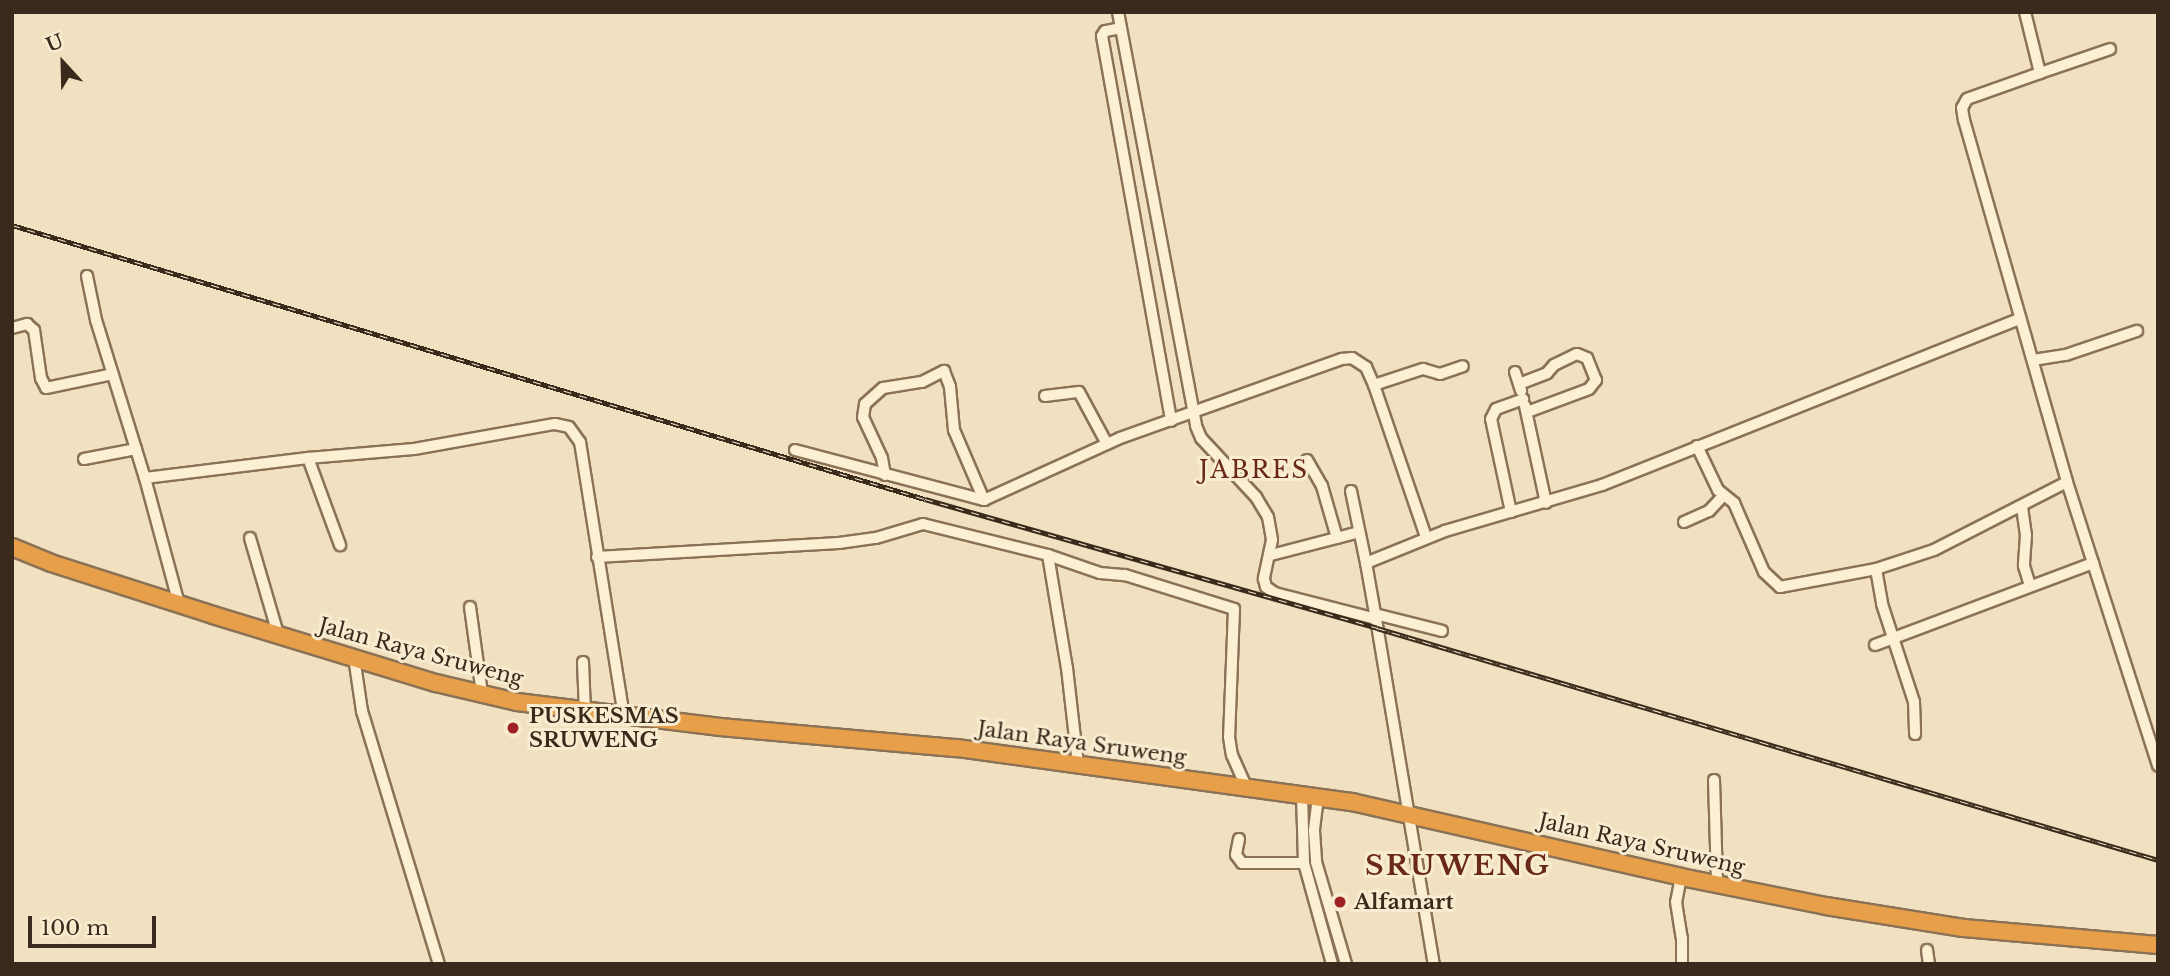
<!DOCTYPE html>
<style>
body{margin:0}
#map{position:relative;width:2170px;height:976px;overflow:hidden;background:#f1e1c0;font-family:"Libre Baskerville",serif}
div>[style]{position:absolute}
.roads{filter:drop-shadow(2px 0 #8b7256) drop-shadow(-2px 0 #8b7256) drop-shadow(0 2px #8b7256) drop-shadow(0 -2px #8b7256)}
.minor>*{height:10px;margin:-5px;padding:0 5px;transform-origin:5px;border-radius:5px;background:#fbefd4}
.highway>*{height:16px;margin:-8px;padding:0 8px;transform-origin:8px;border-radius:8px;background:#e79f4a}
.rail>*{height:5px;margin-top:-2.5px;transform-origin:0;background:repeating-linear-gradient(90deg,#f8ecd0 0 8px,#3a2a1c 0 16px);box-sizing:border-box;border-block:2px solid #3a2a1c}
.dots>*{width:19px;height:19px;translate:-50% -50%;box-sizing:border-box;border:4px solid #f8ecd0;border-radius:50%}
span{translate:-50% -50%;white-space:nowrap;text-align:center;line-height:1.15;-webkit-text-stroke:6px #f8ecd0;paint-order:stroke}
.street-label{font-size:21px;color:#3a2a1c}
.poi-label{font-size:21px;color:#3a2a1c;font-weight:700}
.left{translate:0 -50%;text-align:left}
.quarter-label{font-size:24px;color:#6a2818;letter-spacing:2px}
.district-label{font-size:28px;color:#6a2818;font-weight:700;letter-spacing:2px}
.frame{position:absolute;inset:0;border:14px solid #3a2a1c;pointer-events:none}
.north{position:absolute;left:28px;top:28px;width:70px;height:70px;-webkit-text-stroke:5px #f8ecd0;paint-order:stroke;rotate:338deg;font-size:19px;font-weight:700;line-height:28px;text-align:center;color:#3a2a1c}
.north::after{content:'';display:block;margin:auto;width:24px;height:32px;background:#3a2a1c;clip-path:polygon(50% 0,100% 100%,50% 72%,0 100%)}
.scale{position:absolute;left:28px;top:916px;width:128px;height:32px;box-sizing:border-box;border:4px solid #3a2a1c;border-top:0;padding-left:9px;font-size:21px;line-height:24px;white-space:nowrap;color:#3a2a1c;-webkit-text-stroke:5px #f8ecd0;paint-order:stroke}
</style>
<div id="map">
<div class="roads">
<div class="minor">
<div style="left:1118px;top:12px;width:421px;rotate:79.3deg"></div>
<div style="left:1196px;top:426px;width:13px;rotate:67deg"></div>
<div style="left:1201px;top:438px;width:81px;rotate:47deg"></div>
<div style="left:1256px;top:497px;width:23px;rotate:59deg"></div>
<div style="left:1268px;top:517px;width:23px;rotate:80deg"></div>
<div style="left:1272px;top:540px;width:40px;rotate:102deg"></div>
<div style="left:1264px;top:579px;width:8px;rotate:76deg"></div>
<div style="left:1266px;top:587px;width:11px;rotate:34deg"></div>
<div style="left:1275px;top:593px;width:104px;rotate:14.4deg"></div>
<div style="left:1376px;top:619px;width:350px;rotate:80.5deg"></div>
<div style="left:2025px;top:12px;width:63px;rotate:76.2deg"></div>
<div style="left:2040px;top:73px;width:77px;rotate:160.4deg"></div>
<div style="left:1967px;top:99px;width:10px;rotate:119deg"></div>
<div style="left:1962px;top:108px;width:12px;rotate:81deg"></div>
<div style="left:1964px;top:120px;width:376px;rotate:74.1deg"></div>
<div style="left:2067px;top:482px;width:298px;rotate:72.2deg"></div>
<div style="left:1121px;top:28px;width:16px;rotate:169deg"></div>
<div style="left:1105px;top:31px;width:6px;rotate:121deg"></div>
<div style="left:1102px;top:36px;width:391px;rotate:79.8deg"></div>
<div style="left:2040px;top:73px;width:74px;rotate:-18.9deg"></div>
<div style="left:87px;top:276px;width:45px;rotate:78.4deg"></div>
<div style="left:96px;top:320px;width:165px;rotate:72.8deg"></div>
<div style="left:12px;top:328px;width:16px;rotate:-15deg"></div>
<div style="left:27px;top:324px;width:9px;rotate:41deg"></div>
<div style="left:34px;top:330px;width:49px;rotate:81.7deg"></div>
<div style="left:41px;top:378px;width:11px;rotate:63deg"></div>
<div style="left:46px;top:388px;width:68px;rotate:-11.8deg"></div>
<div style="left:2033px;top:360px;width:33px;rotate:-9deg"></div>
<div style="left:2066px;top:355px;width:75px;rotate:-18.7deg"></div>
<div style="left:1515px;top:372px;width:20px;rotate:72deg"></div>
<div style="left:1519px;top:384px;width:30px;rotate:-21deg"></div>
<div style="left:1547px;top:373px;width:11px;rotate:-49deg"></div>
<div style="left:1554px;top:365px;width:25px;rotate:-26deg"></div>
<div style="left:1577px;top:354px;width:11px;rotate:22deg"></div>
<div style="left:1587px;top:358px;width:24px;rotate:68deg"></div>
<div style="left:1596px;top:380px;width:11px;rotate:128deg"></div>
<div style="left:1589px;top:389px;width:66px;rotate:159.6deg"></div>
<div style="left:1374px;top:385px;width:52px;rotate:-18.1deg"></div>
<div style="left:1423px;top:369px;width:18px;rotate:16deg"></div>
<div style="left:1440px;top:374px;width:24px;rotate:-19deg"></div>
<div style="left:1045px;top:396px;width:34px;rotate:-7deg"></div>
<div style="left:1079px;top:392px;width:59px;rotate:61.7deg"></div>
<div style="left:1525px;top:406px;width:99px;rotate:77.8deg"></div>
<div style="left:1697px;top:446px;width:49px;rotate:64.5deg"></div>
<div style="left:1718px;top:490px;width:21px;rotate:39deg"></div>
<div style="left:1734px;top:503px;width:75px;rotate:66.5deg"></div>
<div style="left:1764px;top:572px;width:22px;rotate:43deg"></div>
<div style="left:1780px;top:587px;width:98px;rotate:-10.6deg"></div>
<div style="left:1876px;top:569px;width:61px;rotate:-18.1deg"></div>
<div style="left:1934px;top:550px;width:149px;rotate:-27.1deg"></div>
<div style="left:795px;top:450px;width:196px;rotate:14.8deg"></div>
<div style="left:984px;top:500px;width:149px;rotate:-24.5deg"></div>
<div style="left:1120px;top:438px;width:236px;rotate:-19.6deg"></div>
<div style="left:1342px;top:359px;width:10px;rotate:-6deg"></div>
<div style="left:1352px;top:358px;width:17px;rotate:33deg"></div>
<div style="left:1366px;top:367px;width:20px;rotate:66deg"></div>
<div style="left:1374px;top:385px;width:161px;rotate:71.1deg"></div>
<div style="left:308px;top:458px;width:93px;rotate:69.8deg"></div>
<div style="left:84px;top:459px;width:53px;rotate:-10.9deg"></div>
<div style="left:1307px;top:460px;width:30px;rotate:60deg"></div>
<div style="left:1322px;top:486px;width:54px;rotate:73.9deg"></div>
<div style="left:885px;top:475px;width:17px;rotate:-100deg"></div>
<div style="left:882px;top:458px;width:45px;rotate:-114.9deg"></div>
<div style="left:863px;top:417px;width:13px;rotate:-81deg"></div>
<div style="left:865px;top:404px;width:24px;rotate:-42deg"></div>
<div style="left:883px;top:388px;width:39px;rotate:-9deg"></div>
<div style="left:922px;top:382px;width:25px;rotate:-27deg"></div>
<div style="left:944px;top:371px;width:17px;rotate:69deg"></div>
<div style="left:950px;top:387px;width:43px;rotate:84.7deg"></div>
<div style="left:954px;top:430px;width:76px;rotate:66.8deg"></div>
<div style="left:1351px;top:491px;width:74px;rotate:78.2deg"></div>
<div style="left:2022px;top:507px;width:28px;rotate:82deg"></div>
<div style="left:2026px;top:535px;width:31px;rotate:94deg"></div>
<div style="left:2024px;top:566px;width:21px;rotate:73deg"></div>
<div style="left:1511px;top:512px;width:95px;rotate:-102.1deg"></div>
<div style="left:1491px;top:419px;width:11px;rotate:-63deg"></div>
<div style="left:1496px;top:409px;width:29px;rotate:-20deg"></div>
<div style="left:1684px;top:522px;width:27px;rotate:-24deg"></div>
<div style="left:1709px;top:511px;width:21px;rotate:-47deg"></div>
<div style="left:250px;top:538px;width:100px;rotate:73.7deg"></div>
<div style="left:1048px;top:555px;width:55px;rotate:19.1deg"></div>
<div style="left:1100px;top:573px;width:25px;rotate:5deg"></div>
<div style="left:1125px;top:575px;width:114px;rotate:17.3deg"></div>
<div style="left:1234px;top:609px;width:128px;rotate:92.2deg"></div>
<div style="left:1229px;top:737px;width:18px;rotate:81deg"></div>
<div style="left:1232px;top:755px;width:36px;rotate:66deg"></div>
<div style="left:1271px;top:555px;width:91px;rotate:-14.6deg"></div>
<div style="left:597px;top:557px;width:242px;rotate:-3.3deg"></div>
<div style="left:839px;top:543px;width:37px;rotate:-8deg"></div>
<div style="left:876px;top:538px;width:49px;rotate:-16.6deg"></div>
<div style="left:923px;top:524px;width:129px;rotate:13.9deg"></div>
<div style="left:1048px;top:555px;width:115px;rotate:80.5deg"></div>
<div style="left:1067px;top:668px;width:97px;rotate:83.5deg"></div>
<div style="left:1876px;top:569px;width:36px;rotate:80deg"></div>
<div style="left:1882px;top:604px;width:103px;rotate:71.9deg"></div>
<div style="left:1914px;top:702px;width:32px;rotate:88deg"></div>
<div style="left:179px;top:604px;width:131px;rotate:-105.1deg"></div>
<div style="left:145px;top:478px;width:164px;rotate:-7deg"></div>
<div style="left:308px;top:458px;width:106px;rotate:-4.9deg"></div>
<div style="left:414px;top:449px;width:143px;rotate:-10.1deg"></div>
<div style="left:555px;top:424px;width:14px;rotate:12deg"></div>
<div style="left:569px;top:427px;width:19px;rotate:54deg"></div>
<div style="left:580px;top:442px;width:278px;rotate:80.9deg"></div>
<div style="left:470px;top:607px;width:87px;rotate:82.1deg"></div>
<div style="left:1375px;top:614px;width:69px;rotate:14.2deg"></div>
<div style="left:1376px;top:619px;width:57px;rotate:-100.1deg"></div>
<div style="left:1366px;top:563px;width:85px;rotate:-22.1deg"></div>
<div style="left:1445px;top:531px;width:164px;rotate:-16.3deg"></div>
<div style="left:1602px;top:485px;width:450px;rotate:-21.7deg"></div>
<div style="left:1875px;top:645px;width:233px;rotate:-20.6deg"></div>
<div style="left:354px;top:657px;width:55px;rotate:81.6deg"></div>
<div style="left:362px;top:711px;width:264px;rotate:73.1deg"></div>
<div style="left:583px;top:662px;width:49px;rotate:87.7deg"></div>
<div style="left:1714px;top:780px;width:103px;rotate:88.3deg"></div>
<div style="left:1302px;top:795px;width:68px;rotate:88.3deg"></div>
<div style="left:1304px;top:863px;width:105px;rotate:74.5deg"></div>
<div style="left:1318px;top:797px;width:34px;rotate:97deg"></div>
<div style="left:1314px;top:831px;width:31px;rotate:86deg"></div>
<div style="left:1316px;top:862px;width:106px;rotate:73.6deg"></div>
<div style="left:1239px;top:839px;width:16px;rotate:101deg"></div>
<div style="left:1236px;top:855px;width:10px;rotate:53deg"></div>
<div style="left:1242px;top:863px;width:62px"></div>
<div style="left:1681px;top:877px;width:25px;rotate:101deg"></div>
<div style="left:1676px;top:902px;width:36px;rotate:81deg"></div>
<div style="left:1682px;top:938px;width:26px;rotate:90deg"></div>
<div style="left:1927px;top:950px;width:14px;rotate:82deg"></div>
</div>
<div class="highway">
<div style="left:12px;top:547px;width:42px;rotate:22.3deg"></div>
<div style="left:51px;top:563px;width:170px;rotate:17.8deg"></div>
<div style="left:213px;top:615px;width:233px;rotate:17deg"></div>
<div style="left:436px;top:683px;width:83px;rotate:13.2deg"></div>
<div style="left:517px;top:702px;width:205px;rotate:7deg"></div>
<div style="left:720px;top:727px;width:238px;rotate:5.1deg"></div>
<div style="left:957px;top:748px;width:399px;rotate:7.8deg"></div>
<div style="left:1352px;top:802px;width:337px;rotate:12.8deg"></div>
<div style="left:1681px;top:877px;width:148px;rotate:11.3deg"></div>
<div style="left:1826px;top:906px;width:139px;rotate:9.1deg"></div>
<div style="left:1963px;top:928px;width:196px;rotate:5deg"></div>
</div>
</div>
<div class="rail">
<div style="left:12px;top:225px;width:953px;rotate:16.71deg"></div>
<div style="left:925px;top:499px;width:470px;rotate:15.9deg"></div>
<div style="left:1377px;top:628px;width:815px;rotate:16.54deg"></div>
</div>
<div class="dots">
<div style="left:513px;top:728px;background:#9f2225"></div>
<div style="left:1340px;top:902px;background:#9f2225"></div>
</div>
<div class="street-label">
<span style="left:421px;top:652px;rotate:15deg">Jalan Raya Sruweng</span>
<span style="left:1082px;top:743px;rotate:8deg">Jalan Raya Sruweng</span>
<span style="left:1642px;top:844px;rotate:13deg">Jalan Raya Sruweng</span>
</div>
<div class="poi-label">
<span class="left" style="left:529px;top:728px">PUSKESMAS<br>SRUWENG</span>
<span class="left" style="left:1354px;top:902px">Alfamart</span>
</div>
<div class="quarter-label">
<span style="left:1254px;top:470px">JABRES</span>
</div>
<div class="district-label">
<span style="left:1458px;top:866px">SRUWENG</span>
</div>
<div class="frame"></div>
<div class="north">U</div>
<div class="scale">100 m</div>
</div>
